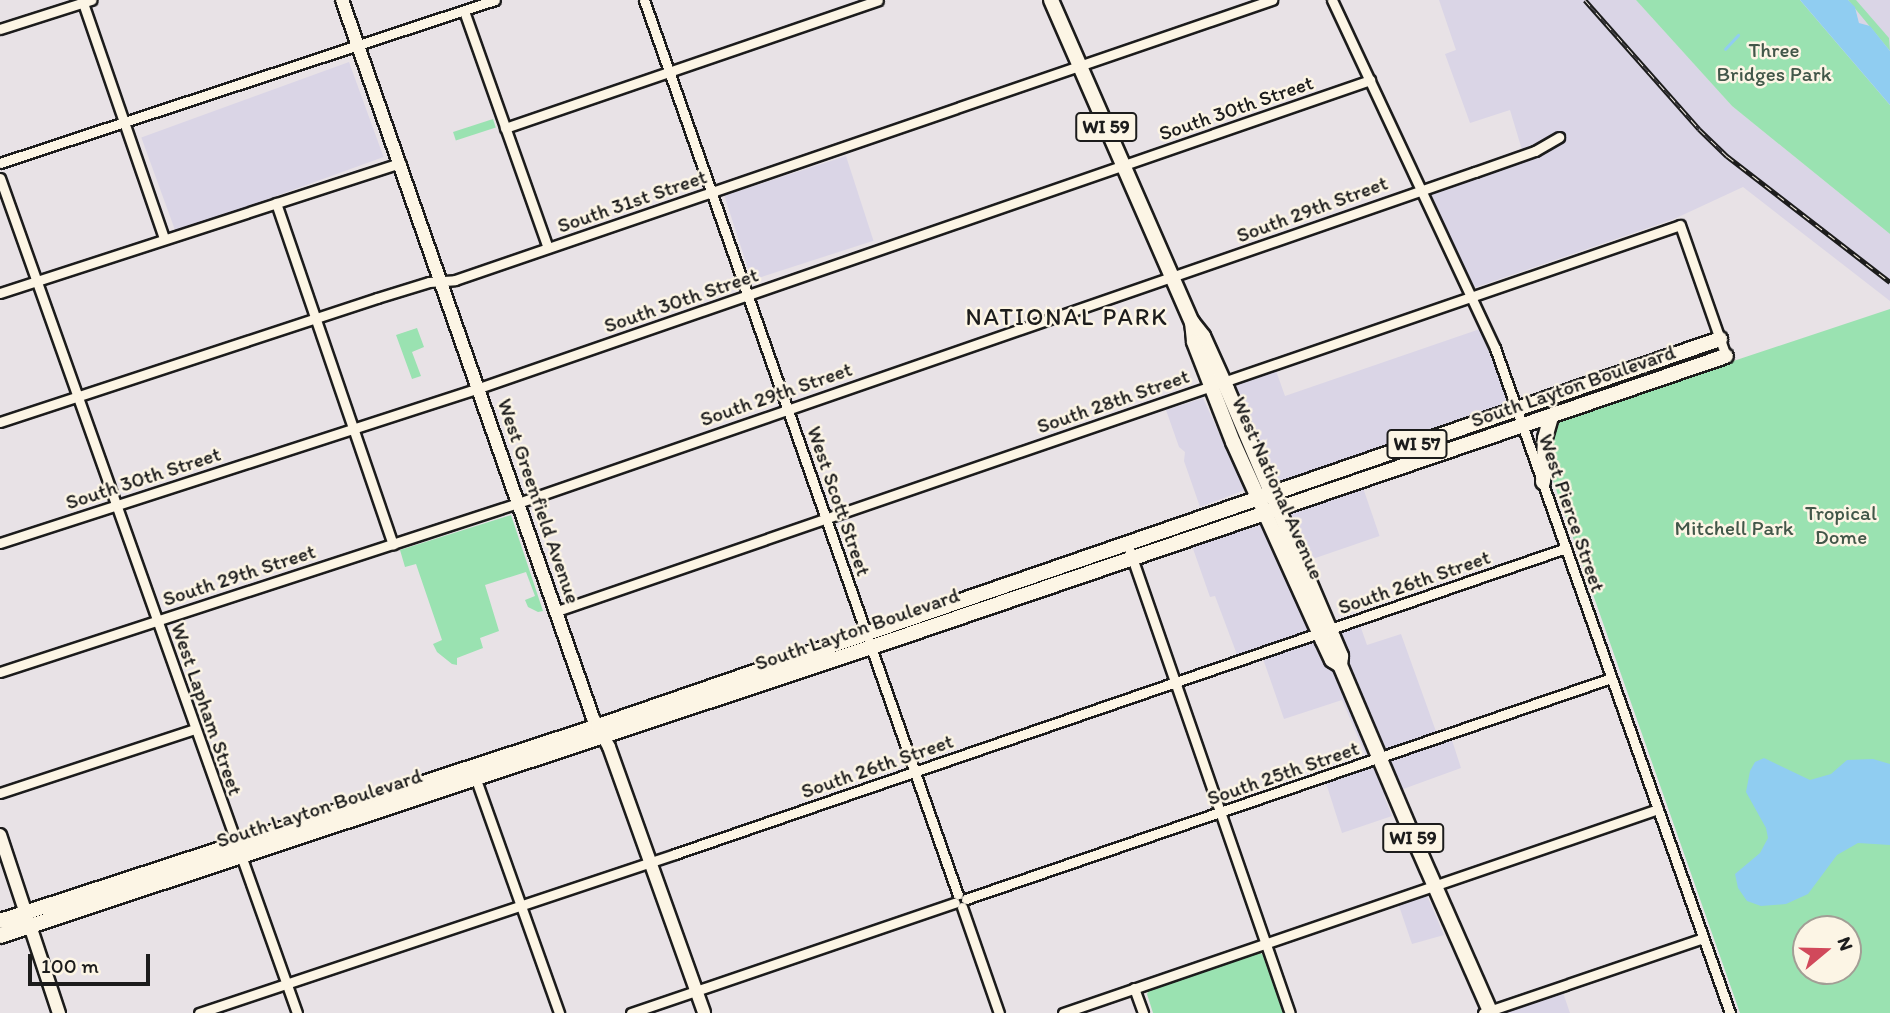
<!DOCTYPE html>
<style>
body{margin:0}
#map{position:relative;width:1890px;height:1013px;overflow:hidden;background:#e8e2e6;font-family:Itim,sans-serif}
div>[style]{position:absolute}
.built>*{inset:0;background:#dad5e6;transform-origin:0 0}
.green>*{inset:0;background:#9ae2b1;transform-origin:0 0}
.water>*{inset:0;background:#90cdf1}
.stream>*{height:2.5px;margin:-1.25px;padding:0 1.25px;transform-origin:1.25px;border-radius:1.25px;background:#90cdf1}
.roads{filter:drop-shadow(2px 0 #1c1c1c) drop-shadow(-2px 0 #1c1c1c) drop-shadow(0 2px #1c1c1c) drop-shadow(0 -2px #1c1c1c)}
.street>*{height:9px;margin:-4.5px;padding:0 4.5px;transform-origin:4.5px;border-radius:4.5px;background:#fcf5e5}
.secondary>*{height:12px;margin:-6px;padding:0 6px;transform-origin:6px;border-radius:6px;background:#fcf5e5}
.primary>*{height:14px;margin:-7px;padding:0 7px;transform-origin:7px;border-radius:7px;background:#fcf5e5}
.rail>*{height:5px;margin-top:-2.5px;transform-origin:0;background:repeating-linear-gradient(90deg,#fcf5e5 0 8px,#1c1c1c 0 16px);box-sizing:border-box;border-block:2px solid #1c1c1c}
span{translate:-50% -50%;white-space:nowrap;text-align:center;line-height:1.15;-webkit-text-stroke:5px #fcf5e5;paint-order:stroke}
.shield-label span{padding:2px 5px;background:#fcf5e5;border:2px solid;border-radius:5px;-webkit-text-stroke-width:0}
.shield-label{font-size:19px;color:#1c1c1c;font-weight:700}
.park-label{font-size:21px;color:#425749}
.street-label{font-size:21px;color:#1c1c1c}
.quarter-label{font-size:24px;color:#1c1c1c;letter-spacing:2px}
.north{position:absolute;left:1792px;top:915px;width:70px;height:70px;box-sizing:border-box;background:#fcf5e5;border:2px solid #a29e95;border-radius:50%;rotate:71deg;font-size:19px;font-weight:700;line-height:28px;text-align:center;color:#1c1c1c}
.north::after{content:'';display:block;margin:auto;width:24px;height:32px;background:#d1495b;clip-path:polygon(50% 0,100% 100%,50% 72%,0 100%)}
.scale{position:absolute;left:28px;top:954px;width:122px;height:32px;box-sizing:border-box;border:4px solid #1c1c1c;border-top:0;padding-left:9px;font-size:21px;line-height:24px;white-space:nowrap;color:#1c1c1c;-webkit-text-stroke:5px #fcf5e5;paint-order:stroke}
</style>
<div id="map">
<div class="built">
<div style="clip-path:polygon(1439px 0,1636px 0,1732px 106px,1890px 234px,1890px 301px,1743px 187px,1674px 219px,1474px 288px,1429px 194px,1525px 160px,1510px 110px,1470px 123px,1445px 54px,1456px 50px)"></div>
<div style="clip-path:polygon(1848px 0,1890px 0,1890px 51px,1859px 23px,1855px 7px)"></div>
<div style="left:349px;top:62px;width:101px;height:221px;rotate:70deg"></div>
<div style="left:846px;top:156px;width:89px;height:128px;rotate:72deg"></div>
<div style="clip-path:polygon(1480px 329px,1509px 403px,1280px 483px,1273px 481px,1231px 384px,1275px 368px,1285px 396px)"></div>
<div style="clip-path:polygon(1203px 398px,1245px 490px,1200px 507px,1184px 461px,1185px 452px,1179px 447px,1166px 410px)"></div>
<div style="left:1361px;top:482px;width:57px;height:87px;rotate:71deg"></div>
<div style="clip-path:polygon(1263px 520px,1315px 641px,1360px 625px,1367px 645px,1401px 634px,1438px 737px,1450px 734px,1461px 768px,1384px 796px,1392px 816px,1342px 833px,1326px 783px,1371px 767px,1342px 700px,1284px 719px,1261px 653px,1239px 660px,1215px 596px,1210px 597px,1191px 543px)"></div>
<div style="clip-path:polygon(1426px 893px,1444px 935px,1412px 944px,1398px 903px)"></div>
<div style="clip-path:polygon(1561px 987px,1570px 1013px,1497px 1013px)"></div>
</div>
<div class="green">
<div style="clip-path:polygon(1636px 0,1800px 0,1890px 105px,1890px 234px,1732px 106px)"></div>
<div style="clip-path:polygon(1848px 0,1856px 0,1889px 38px,1890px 51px)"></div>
<div style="left:493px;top:119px;width:9px;height:42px;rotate:72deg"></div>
<div style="clip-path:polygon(evenodd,1890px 309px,1890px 1013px,1740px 1013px,1550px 472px,1553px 421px,1890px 309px,1806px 929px,1848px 929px,1848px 971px,1806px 971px,1806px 929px)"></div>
<div style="clip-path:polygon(417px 328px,424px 347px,412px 352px,421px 376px,412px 379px,396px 335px)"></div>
<div style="clip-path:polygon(511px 515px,543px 611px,538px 612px,528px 607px,525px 600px,535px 596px,526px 572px,485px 585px,499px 631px,480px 638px,483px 648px,457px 658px,457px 665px,452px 664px,437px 652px,433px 644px,442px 640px,416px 564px,405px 567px,400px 550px)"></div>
<div style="clip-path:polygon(1258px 951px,1263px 955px,1283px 1013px,1153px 1013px,1147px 994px,1150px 988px)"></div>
</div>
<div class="water">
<div style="clip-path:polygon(1800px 0,1848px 0,1855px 7px,1859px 23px,1870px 26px,1890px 51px,1890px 105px)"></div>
<div style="clip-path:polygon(1764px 758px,1810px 780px,1831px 774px,1847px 760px,1873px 759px,1890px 764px,1890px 845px,1858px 843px,1837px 855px,1808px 894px,1786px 904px,1761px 906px,1747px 901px,1738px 888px,1735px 874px,1760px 853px,1768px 838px,1766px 828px,1746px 792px,1750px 771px,1755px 762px)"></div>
</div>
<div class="stream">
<div style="left:1725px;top:49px;width:19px;rotate:-47deg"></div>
</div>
<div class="roads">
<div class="street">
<div style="left:82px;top:0;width:252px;rotate:71deg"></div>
<div style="left:644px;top:0;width:948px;rotate:70.67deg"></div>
<div style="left:1332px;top:0;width:384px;rotate:64.9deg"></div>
<div style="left:1495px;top:348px;width:705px;rotate:70.54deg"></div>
<div style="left:464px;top:11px;width:251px;rotate:70.5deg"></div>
<div style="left:0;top:29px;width:96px;rotate:-17.7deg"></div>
<div style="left:505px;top:128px;width:394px;rotate:-18.9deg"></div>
<div style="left:0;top:163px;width:521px;rotate:-18.23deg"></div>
<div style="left:0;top:178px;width:886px;rotate:70.42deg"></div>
<div style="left:276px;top:203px;width:361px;rotate:71.1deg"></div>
<div style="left:0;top:293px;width:421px;rotate:-18deg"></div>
<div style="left:0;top:422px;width:397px;rotate:-18.2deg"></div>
<div style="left:377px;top:298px;width:54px;rotate:-17.1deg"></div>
<div style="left:429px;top:282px;width:26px;rotate:-4deg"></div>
<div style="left:455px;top:280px;width:864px;rotate:-18.92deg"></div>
<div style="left:0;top:543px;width:503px;rotate:-17.93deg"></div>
<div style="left:479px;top:388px;width:943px;rotate:-19.07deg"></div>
<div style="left:1127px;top:543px;width:497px;rotate:70.9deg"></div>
<div style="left:557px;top:611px;width:1187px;rotate:-18.97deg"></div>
<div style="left:1680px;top:225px;width:139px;rotate:70.7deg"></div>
<div style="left:0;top:672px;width:545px;rotate:-18.07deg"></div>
<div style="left:518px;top:503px;width:1013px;rotate:-19.08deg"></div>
<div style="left:1475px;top:172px;width:64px;rotate:-19.3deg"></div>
<div style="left:1535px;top:151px;width:28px;rotate:-30deg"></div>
<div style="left:474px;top:774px;width:254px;rotate:70.4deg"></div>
<div style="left:0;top:793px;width:205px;rotate:-18.2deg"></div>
<div style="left:966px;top:899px;width:682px;rotate:-18.91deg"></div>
<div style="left:962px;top:907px;width:112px;rotate:70.8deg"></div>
<div style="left:1134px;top:988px;width:27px;rotate:70deg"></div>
<div style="left:199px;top:1013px;width:502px;rotate:-18.47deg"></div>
<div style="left:675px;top:854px;width:942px;rotate:-18.95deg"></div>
<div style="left:631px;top:1013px;width:342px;rotate:-18.8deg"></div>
<div style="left:1063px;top:1013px;width:629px;rotate:-18.92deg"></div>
<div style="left:1483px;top:1013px;width:232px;rotate:-18.8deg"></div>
</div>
<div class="secondary">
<div style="left:342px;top:0;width:761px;rotate:70.73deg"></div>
<div style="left:593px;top:718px;width:33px;rotate:61deg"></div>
<div style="left:609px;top:747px;width:282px;rotate:70.3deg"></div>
<div style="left:0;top:835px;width:188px;rotate:71.7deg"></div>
</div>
<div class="primary">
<div style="left:1051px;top:0;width:352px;rotate:66.4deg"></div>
<div style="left:1192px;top:322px;width:18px;rotate:52deg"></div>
<div style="left:1203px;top:336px;width:58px;rotate:65.6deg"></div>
<div style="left:1227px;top:389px;width:270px;rotate:66.9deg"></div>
<div style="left:1333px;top:637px;width:21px;rotate:67deg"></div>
<div style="left:1341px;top:656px;width:9px;rotate:96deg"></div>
<div style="left:1340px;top:665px;width:181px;rotate:67deg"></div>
<div style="left:1411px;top:832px;width:198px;rotate:66.2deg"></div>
<div style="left:1192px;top:322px;width:20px;rotate:84deg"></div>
<div style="left:1194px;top:342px;width:107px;rotate:68.7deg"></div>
<div style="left:1233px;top:442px;width:218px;rotate:65.7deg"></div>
<div style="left:1323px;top:641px;width:21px;rotate:65deg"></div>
<div style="left:1332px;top:660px;width:9px;rotate:32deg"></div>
<div style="left:1543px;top:482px;width:44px;rotate:-87.4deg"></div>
<div style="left:1545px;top:438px;width:22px;rotate:-74deg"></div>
<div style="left:0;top:921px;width:629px;rotate:-18.06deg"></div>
<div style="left:598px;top:726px;width:1187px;rotate:-19.03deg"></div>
<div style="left:0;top:936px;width:919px;rotate:-18.34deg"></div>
<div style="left:872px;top:647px;width:902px;rotate:-18.82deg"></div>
</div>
</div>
<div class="rail">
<div style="left:1585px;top:0;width:172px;rotate:48.5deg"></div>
<div style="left:1699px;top:129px;width:39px;rotate:44deg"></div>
<div style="left:1727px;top:156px;width:206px;rotate:37.7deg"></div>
</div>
<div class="shield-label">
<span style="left:1106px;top:127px">WI 59</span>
<span style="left:1417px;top:444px">WI 57</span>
<span style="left:1413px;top:838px">WI 59</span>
</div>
<div class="park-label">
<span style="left:1774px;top:62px">Three<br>Bridges Park</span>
<span style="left:1841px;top:525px">Tropical<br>Dome</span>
<span style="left:1734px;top:528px">Mitchell Park</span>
</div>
<div class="street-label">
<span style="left:1236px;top:108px;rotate:-19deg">South 30th Street</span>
<span style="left:632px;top:201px;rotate:-19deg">South 31st Street</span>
<span style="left:1312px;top:209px;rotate:-20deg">South 29th Street</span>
<span style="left:681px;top:300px;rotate:-19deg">South 30th Street</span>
<span style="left:1573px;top:386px;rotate:-19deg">South Layton Boulevard</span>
<span style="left:776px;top:394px;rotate:-19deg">South 29th Street</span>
<span style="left:1113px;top:401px;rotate:-19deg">South 28th Street</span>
<span style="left:143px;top:478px;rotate:-18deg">South 30th Street</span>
<span style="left:1278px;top:488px;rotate:66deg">West National Avenue</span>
<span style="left:539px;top:501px;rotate:71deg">West Greenfield Avenue</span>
<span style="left:839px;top:501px;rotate:71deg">West Scott Street</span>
<span style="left:1572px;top:513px;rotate:71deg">West Pierce Street</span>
<span style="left:239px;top:575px;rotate:-18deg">South 29th Street</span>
<span style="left:1414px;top:582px;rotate:-19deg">South 26th Street</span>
<span style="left:857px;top:629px;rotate:-19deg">South Layton Boulevard</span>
<span style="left:207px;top:709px;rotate:71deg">West Lapham Street</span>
<span style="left:877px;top:766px;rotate:-19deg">South 26th Street</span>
<span style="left:1283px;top:773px;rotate:-19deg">South 25th Street</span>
<span style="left:319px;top:808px;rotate:-18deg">South Layton Boulevard</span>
</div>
<div class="quarter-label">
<span style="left:1067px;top:317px">NATIONAL PARK</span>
</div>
<div class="north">N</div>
<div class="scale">100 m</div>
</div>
